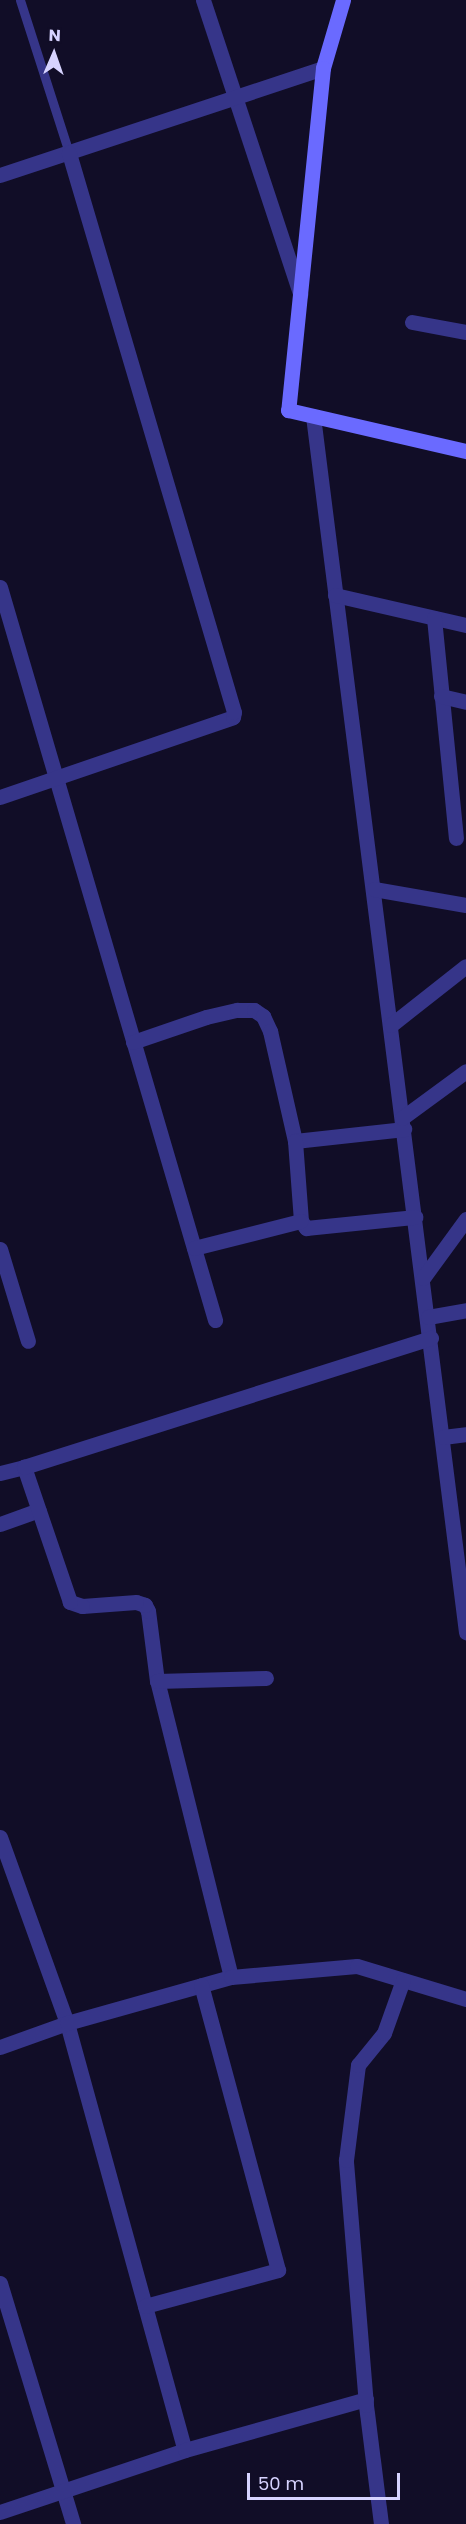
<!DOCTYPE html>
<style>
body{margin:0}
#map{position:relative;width:466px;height:2524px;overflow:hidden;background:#110d27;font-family:Poppins,sans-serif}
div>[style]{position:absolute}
.lane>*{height:9px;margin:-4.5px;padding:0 4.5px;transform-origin:4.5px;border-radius:4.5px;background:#363589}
.street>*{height:15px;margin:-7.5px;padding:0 7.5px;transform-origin:7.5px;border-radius:7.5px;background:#363589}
.secondary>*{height:15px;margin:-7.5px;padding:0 7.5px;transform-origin:7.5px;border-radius:7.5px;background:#6a6aff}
span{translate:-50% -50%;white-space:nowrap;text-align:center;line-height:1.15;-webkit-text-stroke:5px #110d27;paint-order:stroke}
.north{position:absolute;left:24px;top:24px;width:60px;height:60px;-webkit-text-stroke:4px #110d27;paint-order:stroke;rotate:2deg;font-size:16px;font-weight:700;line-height:24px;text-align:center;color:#d7d3ff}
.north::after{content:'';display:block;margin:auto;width:21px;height:27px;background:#d7d3ff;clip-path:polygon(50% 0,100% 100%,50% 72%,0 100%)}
.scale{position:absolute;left:247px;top:2473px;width:153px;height:27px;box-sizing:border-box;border:3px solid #d7d3ff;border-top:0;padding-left:8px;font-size:18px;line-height:21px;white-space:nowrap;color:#d7d3ff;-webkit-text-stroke:4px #110d27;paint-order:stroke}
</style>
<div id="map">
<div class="lane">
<div style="left:20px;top:0;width:161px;rotate:72.2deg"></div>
</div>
<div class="street">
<div style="left:203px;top:0;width:310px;rotate:71.7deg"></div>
<div style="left:0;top:175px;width:340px;rotate:-18.3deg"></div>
<div style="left:412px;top:322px;width:55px;rotate:10.5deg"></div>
<div style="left:313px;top:416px;width:1226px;rotate:82.83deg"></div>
<div style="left:0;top:587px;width:764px;rotate:73.65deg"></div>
<div style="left:335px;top:595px;width:134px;rotate:12.9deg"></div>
<div style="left:434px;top:618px;width:221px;rotate:84.3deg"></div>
<div style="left:441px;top:696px;width:26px;rotate:13deg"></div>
<div style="left:0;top:797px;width:246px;rotate:-18.9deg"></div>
<div style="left:233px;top:717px;width:5px;rotate:-79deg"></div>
<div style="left:234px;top:712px;width:583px;rotate:-106.45deg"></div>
<div style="left:374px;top:889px;width:93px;rotate:9.9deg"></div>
<div style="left:391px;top:1025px;width:95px;rotate:-38.2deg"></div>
<div style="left:133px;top:1042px;width:77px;rotate:-18.9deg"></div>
<div style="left:206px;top:1017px;width:32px;rotate:-13deg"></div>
<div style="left:237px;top:1010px;width:17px"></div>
<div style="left:254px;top:1010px;width:11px;rotate:34deg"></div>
<div style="left:263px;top:1016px;width:17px;rotate:65deg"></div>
<div style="left:270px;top:1031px;width:113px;rotate:77.2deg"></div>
<div style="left:295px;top:1141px;width:110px;rotate:-6.3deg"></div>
<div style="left:402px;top:1118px;width:79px;rotate:-36.3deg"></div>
<div style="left:295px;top:1141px;width:80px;rotate:85.7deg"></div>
<div style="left:301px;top:1221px;width:9px;rotate:54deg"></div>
<div style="left:306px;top:1228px;width:110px;rotate:-5.8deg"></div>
<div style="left:194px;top:1248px;width:110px;rotate:-14.2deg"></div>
<div style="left:0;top:1249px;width:96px;rotate:73.1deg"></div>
<div style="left:423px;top:1278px;width:73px;rotate:-53.9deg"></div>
<div style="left:428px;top:1317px;width:39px;rotate:-10deg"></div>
<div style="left:443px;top:1437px;width:23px;rotate:-7deg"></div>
<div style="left:0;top:1473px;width:25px;rotate:-14deg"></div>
<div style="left:0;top:1524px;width:41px;rotate:-19.7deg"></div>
<div style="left:157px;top:1681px;width:71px;rotate:-97.3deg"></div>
<div style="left:148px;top:1611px;width:7px;rotate:-117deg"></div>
<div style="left:145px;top:1605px;width:9px;rotate:-162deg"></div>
<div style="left:136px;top:1602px;width:54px;rotate:175.8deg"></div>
<div style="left:82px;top:1606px;width:13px;rotate:-162deg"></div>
<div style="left:70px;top:1602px;width:143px;rotate:-108.8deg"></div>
<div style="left:24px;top:1467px;width:427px;rotate:-17.6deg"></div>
<div style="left:0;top:1837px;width:198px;rotate:70.2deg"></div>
<div style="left:67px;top:2023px;width:443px;rotate:74.6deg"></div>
<div style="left:231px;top:1977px;width:305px;rotate:-104deg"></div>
<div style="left:157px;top:1681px;width:109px;rotate:-1.6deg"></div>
<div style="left:0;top:2047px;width:71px;rotate:-19.7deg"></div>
<div style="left:67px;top:2023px;width:170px;rotate:-15.7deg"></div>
<div style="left:231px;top:1977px;width:126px;rotate:-5deg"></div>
<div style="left:357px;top:1966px;width:114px;rotate:16.8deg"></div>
<div style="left:0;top:2283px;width:252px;rotate:73.1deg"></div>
<div style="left:145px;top:2306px;width:138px;rotate:-15.1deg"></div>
<div style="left:278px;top:2270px;width:295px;rotate:-105.1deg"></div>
<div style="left:0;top:2512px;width:195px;rotate:-18.5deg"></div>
<div style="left:185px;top:2450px;width:188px;rotate:-15.7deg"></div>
<div style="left:381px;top:2524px;width:120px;rotate:-97.2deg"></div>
<div style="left:366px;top:2405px;width:246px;rotate:-94.7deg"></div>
<div style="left:346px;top:2160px;width:96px;rotate:-82.8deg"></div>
<div style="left:358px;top:2065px;width:41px;rotate:-50.9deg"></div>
<div style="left:384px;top:2033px;width:56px;rotate:-70.3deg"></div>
</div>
<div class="secondary">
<div style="left:343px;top:0;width:71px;rotate:106.4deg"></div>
<div style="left:323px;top:68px;width:344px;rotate:95.8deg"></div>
<div style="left:288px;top:410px;width:183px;rotate:13deg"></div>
</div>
<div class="north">N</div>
<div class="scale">50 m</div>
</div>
